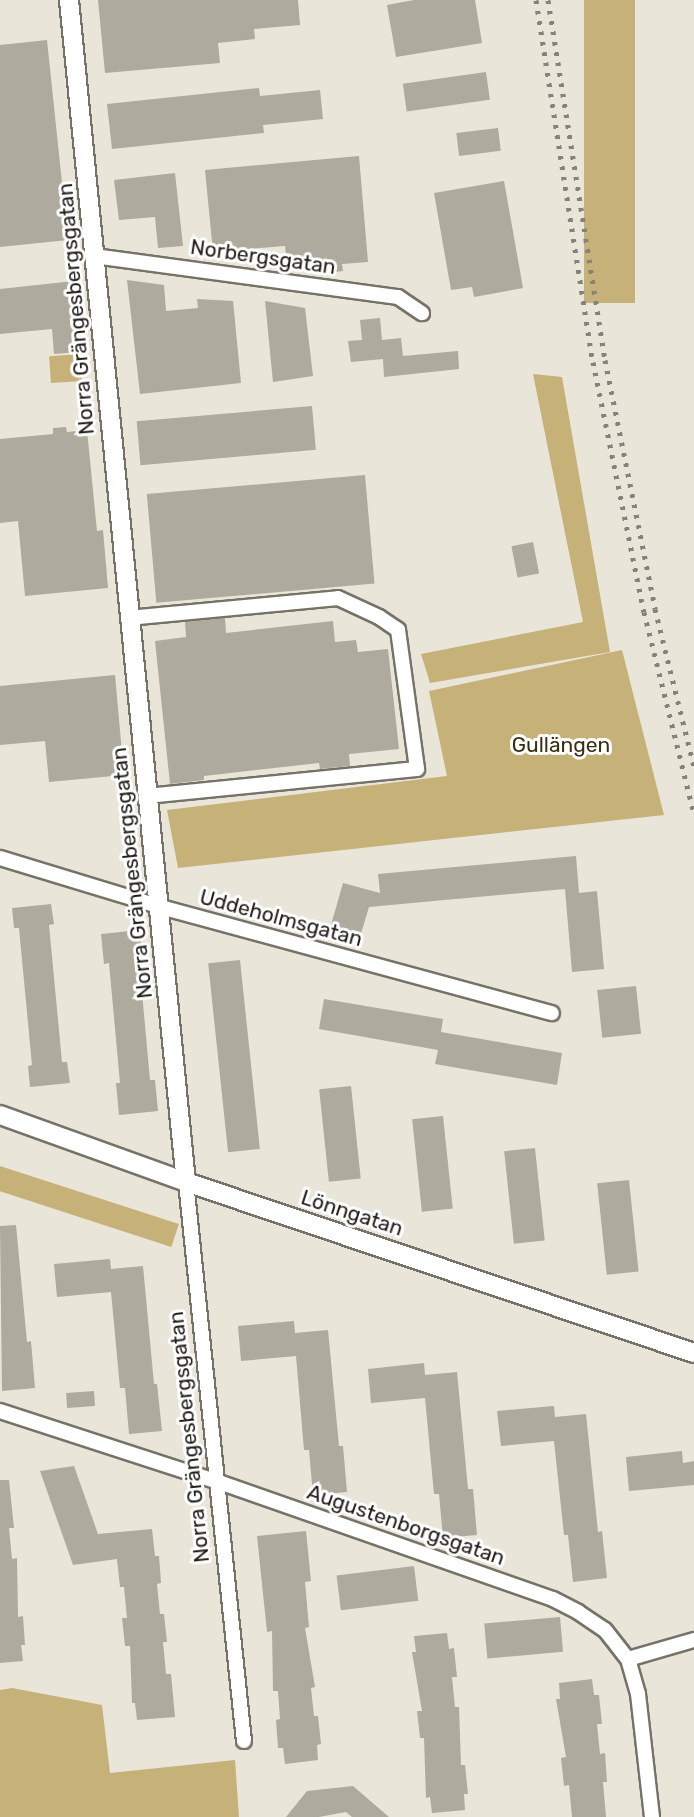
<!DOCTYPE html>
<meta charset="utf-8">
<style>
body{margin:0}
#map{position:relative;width:694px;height:1817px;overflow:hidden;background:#e9e5d8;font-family:Rubik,sans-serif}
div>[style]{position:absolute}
.green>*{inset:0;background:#c6b278;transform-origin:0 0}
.building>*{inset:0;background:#aeaa9d;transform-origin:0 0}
.roads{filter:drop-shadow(2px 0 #767267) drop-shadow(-2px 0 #767267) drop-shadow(0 2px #767267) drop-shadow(0 -2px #767267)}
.minor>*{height:14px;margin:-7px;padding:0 7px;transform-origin:7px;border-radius:7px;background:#fff}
.tertiary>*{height:18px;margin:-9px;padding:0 9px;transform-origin:9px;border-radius:9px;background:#fff}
.rail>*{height:5px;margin-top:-2.5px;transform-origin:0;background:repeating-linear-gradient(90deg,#858279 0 3.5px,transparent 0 10.5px)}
span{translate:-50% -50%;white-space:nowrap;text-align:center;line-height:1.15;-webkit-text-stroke:6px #fff;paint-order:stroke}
.street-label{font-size:21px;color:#1e1d18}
.park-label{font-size:21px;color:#382f13}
</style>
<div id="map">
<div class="green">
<div style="left:584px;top:0;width:51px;height:303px"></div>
<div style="left:80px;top:354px;width:27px;height:31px;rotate:86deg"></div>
<div style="clip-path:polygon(533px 374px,562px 377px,610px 652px,430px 683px,421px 654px,583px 622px)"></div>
<div style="clip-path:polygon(622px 650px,664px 815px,178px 868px,167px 810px,447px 776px,429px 691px)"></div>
<div style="left:0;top:1166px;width:188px;height:24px;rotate:18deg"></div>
<div style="clip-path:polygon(12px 1688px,102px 1705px,110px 1773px,235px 1760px,239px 1817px,0 1817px,0 1690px)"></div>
</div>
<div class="building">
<div style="clip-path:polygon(98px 0,298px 0,300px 25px,254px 29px,255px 39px,218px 43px,220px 63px,105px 73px)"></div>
<div style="clip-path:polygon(414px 0,475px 0,482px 43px,396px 57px,387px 5px)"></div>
<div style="clip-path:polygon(47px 40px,68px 240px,0 247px,0 45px)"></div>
<div style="left:486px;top:72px;width:28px;height:84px;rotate:82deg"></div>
<div style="clip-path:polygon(259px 88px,260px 96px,320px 90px,323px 119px,263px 125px,264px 133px,112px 149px,107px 104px)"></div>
<div style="left:498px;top:128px;width:23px;height:42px;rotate:83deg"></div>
<div style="clip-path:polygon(359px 156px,368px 262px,342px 264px,343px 271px,319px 274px,318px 263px,287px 265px,285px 246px,213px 252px,205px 170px)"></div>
<div style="clip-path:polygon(175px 173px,183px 246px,158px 248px,155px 217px,119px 220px,114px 180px)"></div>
<div style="clip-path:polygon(504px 181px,523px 288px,474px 297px,472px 287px,451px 290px,434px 193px)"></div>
<div style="clip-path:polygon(127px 280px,164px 285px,166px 311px,198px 308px,197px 299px,233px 301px,241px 383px,140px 394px)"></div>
<div style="clip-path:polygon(74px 281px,81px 352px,54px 354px,52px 329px,0 334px,0 289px)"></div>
<div style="clip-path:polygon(265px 301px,305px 308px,313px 376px,273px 382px)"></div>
<div style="clip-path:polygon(380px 318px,382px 340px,401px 338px,403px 356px,458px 351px,459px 369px,384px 377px,383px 359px,351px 362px,348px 341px,362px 340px,360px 320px)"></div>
<div style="left:312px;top:406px;width:44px;height:176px;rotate:85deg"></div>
<div style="clip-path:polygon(66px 427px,67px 432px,87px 430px,97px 531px,103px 530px,108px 588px,25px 596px,18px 521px,0 523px,0 439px,53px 434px,53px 428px)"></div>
<div style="left:365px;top:475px;width:109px;height:219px;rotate:85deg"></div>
<div style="left:533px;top:542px;width:32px;height:22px;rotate:79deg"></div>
<div style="clip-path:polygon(225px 618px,226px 633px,333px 621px,335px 642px,356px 640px,358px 652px,388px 649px,399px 749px,349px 754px,350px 766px,320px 769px,319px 763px,204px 776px,204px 780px,170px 784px,155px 641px,186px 637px,185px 622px)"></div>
<div style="clip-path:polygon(115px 675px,124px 775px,49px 782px,45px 741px,0 745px,0 686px)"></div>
<div style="clip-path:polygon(576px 856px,579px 893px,597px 891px,604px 969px,572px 972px,565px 889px,369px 907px,359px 940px,329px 932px,343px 883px,380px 893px,378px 874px)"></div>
<div style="clip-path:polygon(51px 904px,54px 924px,49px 925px,62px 1062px,67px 1062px,70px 1083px,30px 1087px,28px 1066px,32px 1065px,19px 928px,14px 928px,12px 908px)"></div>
<div style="clip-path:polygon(140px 930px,143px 960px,139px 960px,150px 1080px,155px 1080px,158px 1111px,119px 1115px,116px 1083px,120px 1083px,109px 963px,104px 964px,101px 934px)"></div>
<div style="left:240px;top:960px;width:190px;height:32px;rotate:84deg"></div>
<div style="left:636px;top:986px;width:48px;height:39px;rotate:84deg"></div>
<div style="clip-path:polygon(324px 999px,443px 1019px,441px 1032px,562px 1053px,557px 1085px,435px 1064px,438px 1050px,319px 1029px)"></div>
<div style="left:351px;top:1086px;width:93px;height:32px;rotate:84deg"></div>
<div style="left:443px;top:1116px;width:93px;height:31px;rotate:84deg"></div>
<div style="left:535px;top:1148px;width:93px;height:31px;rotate:84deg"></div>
<div style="left:629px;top:1180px;width:92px;height:32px;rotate:84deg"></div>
<div style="clip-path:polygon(16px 1225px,27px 1342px,31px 1341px,35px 1388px,2px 1391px,0 1226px)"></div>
<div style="clip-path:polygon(110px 1259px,111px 1269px,143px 1266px,154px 1384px,157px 1384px,162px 1431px,129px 1434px,125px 1388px,120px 1388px,111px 1292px,57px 1297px,54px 1264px)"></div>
<div style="clip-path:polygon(294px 1321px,295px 1333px,328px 1330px,339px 1446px,343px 1446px,347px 1492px,313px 1495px,309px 1450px,304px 1450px,296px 1356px,241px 1361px,238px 1326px)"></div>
<div style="clip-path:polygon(424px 1363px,425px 1375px,457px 1372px,468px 1489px,473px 1489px,477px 1535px,443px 1538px,439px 1494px,434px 1494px,425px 1398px,371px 1403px,368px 1369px)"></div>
<div style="left:94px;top:1391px;width:15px;height:28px;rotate:86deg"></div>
<div style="clip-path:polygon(554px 1406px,555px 1417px,586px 1414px,598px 1532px,602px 1531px,607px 1578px,573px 1582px,568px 1535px,564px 1535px,554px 1441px,501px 1446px,497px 1411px)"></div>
<div style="clip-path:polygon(682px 1451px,683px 1463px,694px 1461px,694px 1485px,629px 1491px,626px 1457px)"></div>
<div style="clip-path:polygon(74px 1466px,98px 1534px,152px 1529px,155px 1556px,159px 1556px,160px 1569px,161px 1583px,157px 1584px,160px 1614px,164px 1614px,167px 1642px,163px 1642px,166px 1674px,171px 1674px,175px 1717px,137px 1720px,135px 1703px,132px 1703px,130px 1646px,125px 1646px,122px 1618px,127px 1618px,124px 1587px,120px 1587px,117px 1559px,73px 1565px,40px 1471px)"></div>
<div style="clip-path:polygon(0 1480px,9px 1480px,14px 1528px,9px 1528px,12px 1559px,17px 1558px,18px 1617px,23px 1616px,25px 1645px,21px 1645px,23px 1661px,0 1663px)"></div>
<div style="clip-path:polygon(306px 1531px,311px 1581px,305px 1582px,309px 1627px,305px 1628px,315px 1687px,311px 1688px,314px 1716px,318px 1716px,321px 1744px,317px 1745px,318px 1760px,285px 1764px,283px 1748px,278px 1748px,276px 1720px,280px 1719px,278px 1691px,273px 1691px,272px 1631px,267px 1632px,257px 1536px)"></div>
<div style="left:414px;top:1566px;width:35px;height:78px;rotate:83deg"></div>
<div style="left:560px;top:1617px;width:35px;height:76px;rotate:85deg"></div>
<div style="clip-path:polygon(447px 1633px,449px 1649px,454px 1648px,457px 1677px,452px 1677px,455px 1707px,459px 1707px,461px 1765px,465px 1765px,468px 1794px,464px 1794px,465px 1810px,432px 1813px,430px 1797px,426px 1798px,424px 1738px,420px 1738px,417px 1711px,422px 1711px,412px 1652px,416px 1652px,414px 1636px)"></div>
<div style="clip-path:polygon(592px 1679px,594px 1695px,599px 1695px,602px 1724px,597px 1724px,600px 1754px,605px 1753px,607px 1782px,603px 1782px,606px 1817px,572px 1817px,569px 1785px,564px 1786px,561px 1758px,566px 1757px,556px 1699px,560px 1699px,559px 1683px)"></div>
<div style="clip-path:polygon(353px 1786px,389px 1817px,352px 1817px,346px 1812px,319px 1817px,286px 1817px,307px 1791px)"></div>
</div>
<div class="roads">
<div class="minor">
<div style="left:94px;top:256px;width:307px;rotate:7.7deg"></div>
<div style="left:398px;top:297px;width:29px;rotate:34deg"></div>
<div style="left:128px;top:618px;width:211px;rotate:-5.4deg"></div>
<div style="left:338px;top:598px;width:45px;rotate:24.9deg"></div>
<div style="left:379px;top:617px;width:23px;rotate:34deg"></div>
<div style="left:398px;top:630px;width:140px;rotate:82.2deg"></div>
<div style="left:417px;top:769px;width:272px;rotate:174.3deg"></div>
<div style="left:0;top:858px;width:168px;rotate:16.9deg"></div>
<div style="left:161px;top:907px;width:405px;rotate:15.2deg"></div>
<div style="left:186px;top:1182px;width:562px;rotate:84.08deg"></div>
<div style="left:0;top:1411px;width:227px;rotate:18deg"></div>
<div style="left:216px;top:1481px;width:357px;rotate:19.3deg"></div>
<div style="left:553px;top:1599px;width:28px;rotate:27deg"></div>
<div style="left:578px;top:1612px;width:32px;rotate:34deg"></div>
<div style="left:605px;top:1630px;width:37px;rotate:52deg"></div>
<div style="left:628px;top:1659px;width:36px;rotate:74deg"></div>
<div style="left:638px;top:1694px;width:124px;rotate:83.5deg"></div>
<div style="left:628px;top:1659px;width:69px;rotate:-16.1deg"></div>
</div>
<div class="tertiary">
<div style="left:69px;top:0;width:1188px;rotate:84.35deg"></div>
<div style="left:0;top:1115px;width:198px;rotate:19.8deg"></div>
<div style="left:186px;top:1182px;width:536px;rotate:18.6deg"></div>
</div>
</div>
<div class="rail">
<div style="left:536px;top:0;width:366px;rotate:81.1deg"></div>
<div style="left:593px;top:362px;width:255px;rotate:78.5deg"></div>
<div style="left:644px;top:612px;width:208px;rotate:76.1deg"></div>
<div style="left:548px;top:0;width:364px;rotate:81deg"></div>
<div style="left:605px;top:360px;width:254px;rotate:78.6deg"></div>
<div style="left:655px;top:609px;width:163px;rotate:76.1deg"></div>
</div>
<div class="street-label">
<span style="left:263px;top:257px;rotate:8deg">Norbergsgatan</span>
<span style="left:76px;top:309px;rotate:-95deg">Norra Grängesbergsgatan</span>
<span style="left:132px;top:873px;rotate:-96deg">Norra Grängesbergsgatan</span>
<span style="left:281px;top:918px;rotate:15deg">Uddeholmsgatan</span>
<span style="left:352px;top:1213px;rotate:18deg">Lönngatan</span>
<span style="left:189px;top:1437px;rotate:-96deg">Norra Grängesbergsgatan</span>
<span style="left:406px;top:1525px;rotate:19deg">Augustenborgsgatan</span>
</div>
<div class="park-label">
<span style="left:561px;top:745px">Gullängen</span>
</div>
</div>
